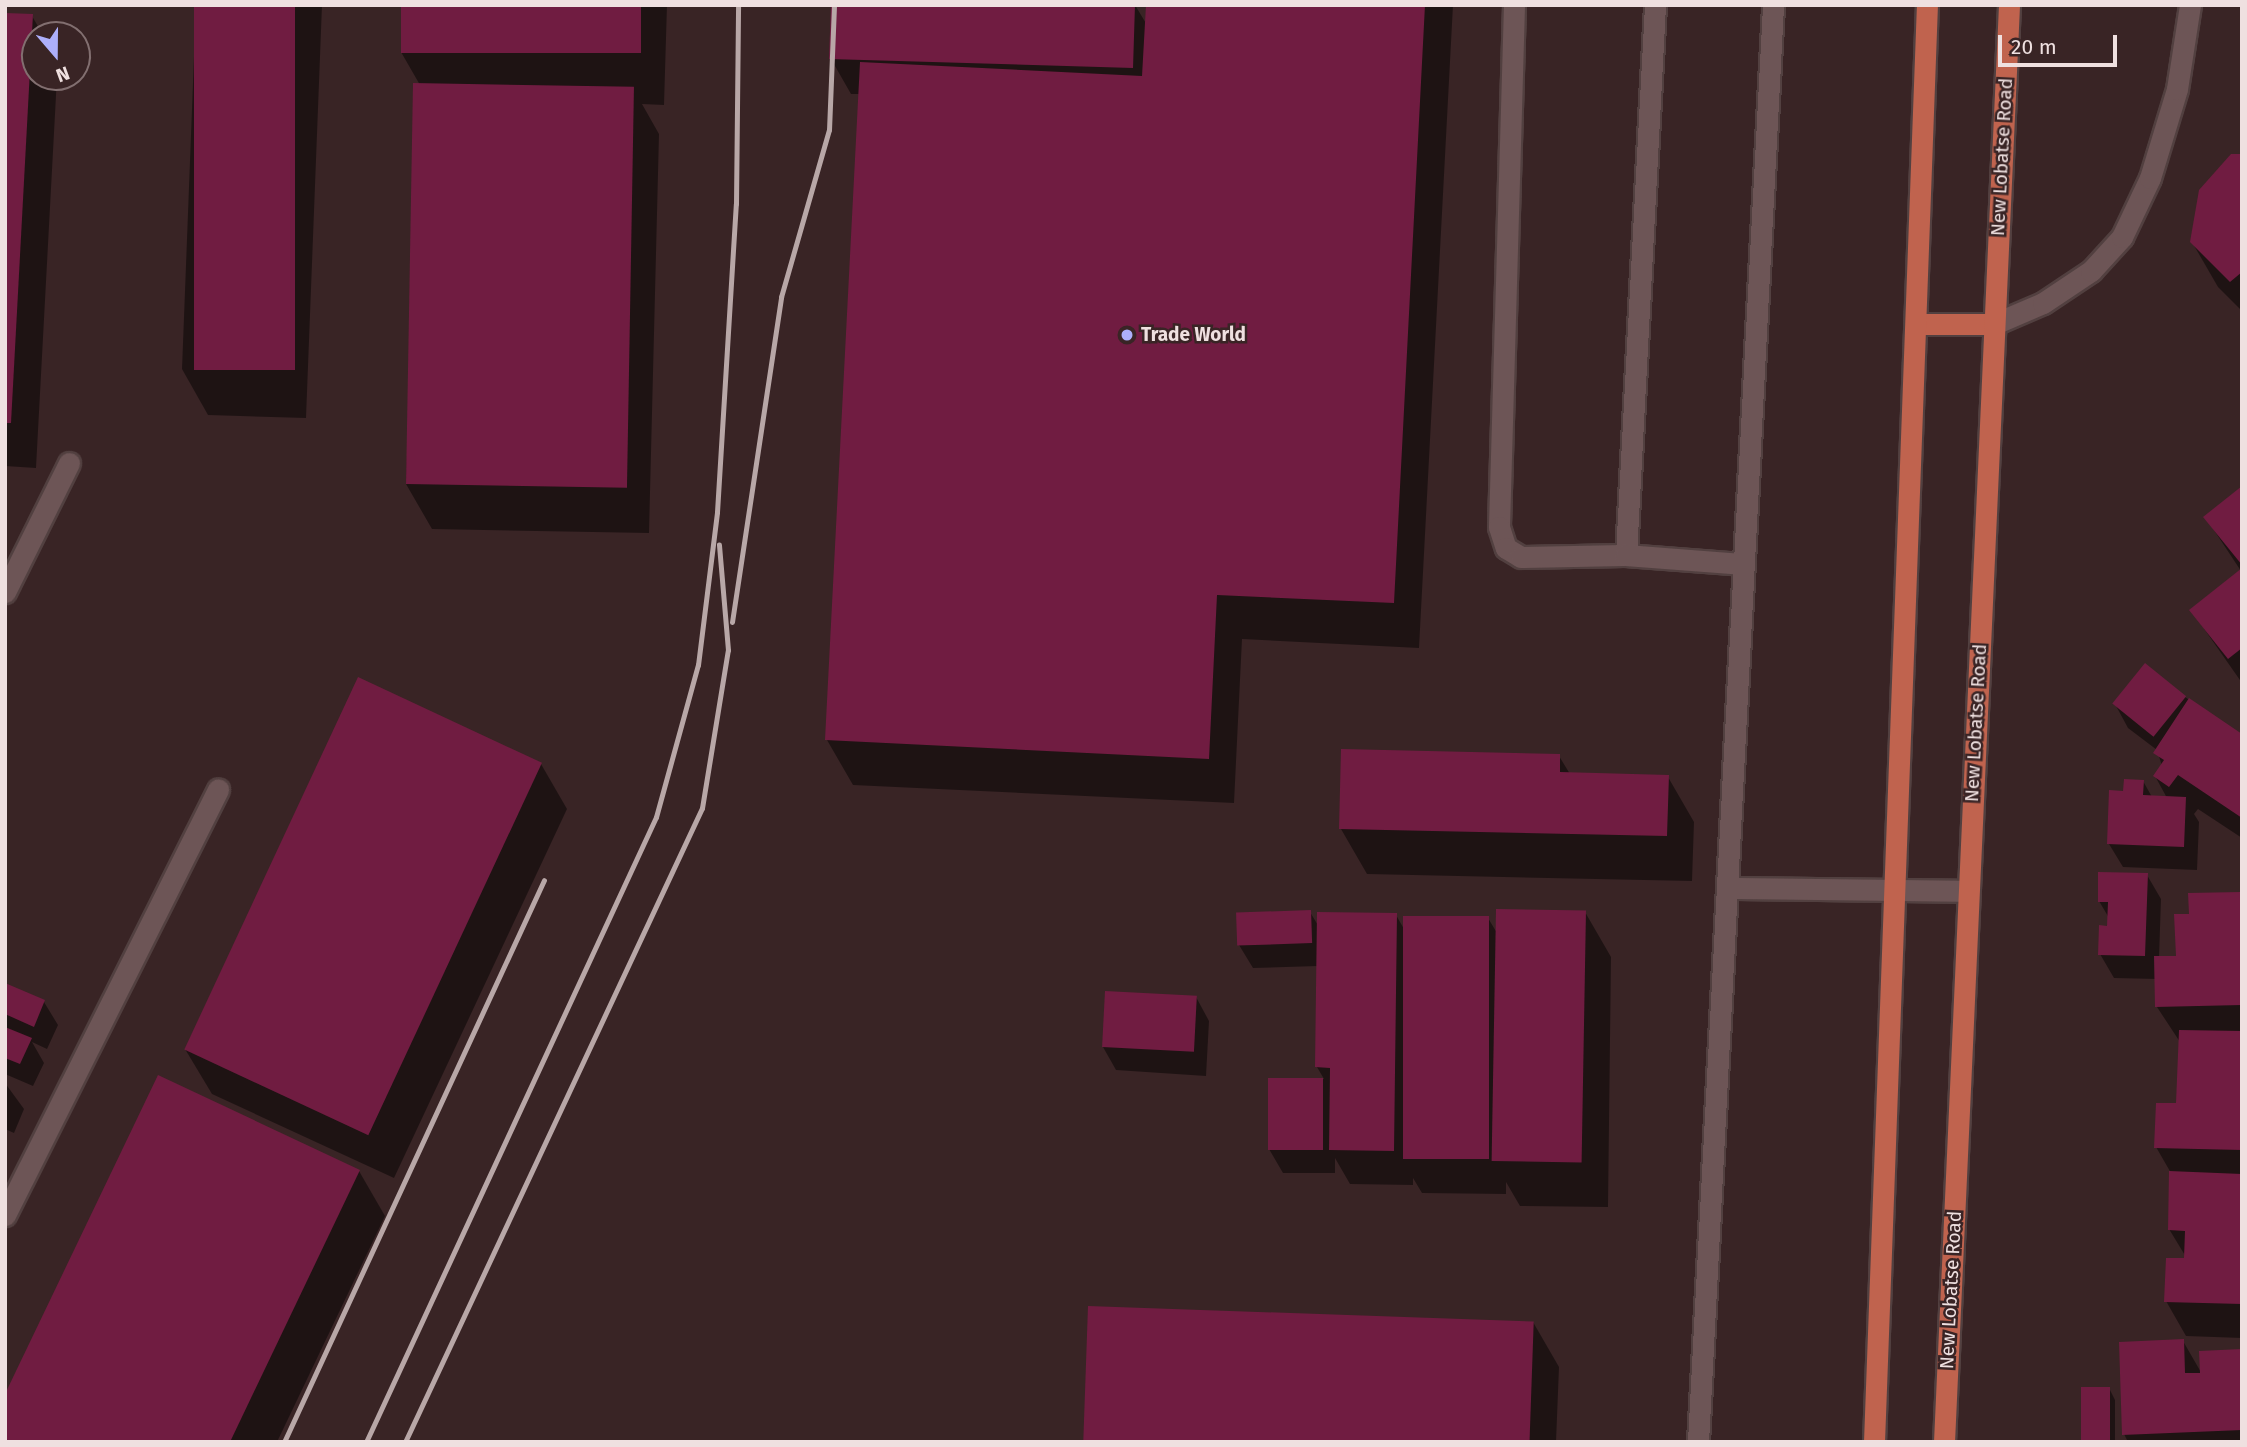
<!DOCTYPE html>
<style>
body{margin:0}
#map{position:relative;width:2247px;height:1447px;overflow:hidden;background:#392425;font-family:"Fira Sans",sans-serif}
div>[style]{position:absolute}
.shadow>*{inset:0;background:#0007}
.building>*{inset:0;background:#701c41;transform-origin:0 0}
.roads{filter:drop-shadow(2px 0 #524040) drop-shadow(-2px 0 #524040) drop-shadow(0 2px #524040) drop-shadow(0 -2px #524040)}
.service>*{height:21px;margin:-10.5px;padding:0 10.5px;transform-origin:10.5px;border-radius:10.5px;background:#6d5556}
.minor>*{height:21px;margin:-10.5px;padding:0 10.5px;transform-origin:10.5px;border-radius:10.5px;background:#6d5556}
.primary>*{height:21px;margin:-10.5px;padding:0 10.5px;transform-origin:10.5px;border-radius:10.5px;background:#c0634e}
.rail>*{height:5px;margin:-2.5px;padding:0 2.5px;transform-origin:2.5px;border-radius:2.5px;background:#b8a7a7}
.dots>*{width:19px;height:19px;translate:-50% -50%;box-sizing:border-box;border:4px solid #392425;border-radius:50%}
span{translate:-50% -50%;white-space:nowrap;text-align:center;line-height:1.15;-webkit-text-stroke:5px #392425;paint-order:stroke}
.street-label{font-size:19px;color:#efe0e0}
.poi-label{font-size:19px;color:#efe0e0;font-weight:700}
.left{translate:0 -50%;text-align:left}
.frame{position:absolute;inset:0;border:7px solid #efe0e0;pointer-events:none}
.north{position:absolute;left:21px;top:21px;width:70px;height:70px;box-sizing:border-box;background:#392425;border:2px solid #826f70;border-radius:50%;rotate:160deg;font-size:19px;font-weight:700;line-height:28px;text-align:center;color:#efe0e0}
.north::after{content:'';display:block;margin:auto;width:24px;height:32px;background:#adaffb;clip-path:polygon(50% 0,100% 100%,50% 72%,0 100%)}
.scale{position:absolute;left:1998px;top:35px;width:119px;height:32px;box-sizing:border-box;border:4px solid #efe0e0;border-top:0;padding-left:9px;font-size:21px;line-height:24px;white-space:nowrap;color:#efe0e0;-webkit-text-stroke:5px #392425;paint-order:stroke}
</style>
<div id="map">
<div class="shadow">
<div style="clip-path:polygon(196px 5px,322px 5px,306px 418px,208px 415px,182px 369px)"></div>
<div style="clip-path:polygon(403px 5px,667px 5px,664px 105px,642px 104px,659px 134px,649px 533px,432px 529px,406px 484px,420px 85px,401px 52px)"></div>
<div style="clip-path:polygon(832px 5px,1135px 5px,1147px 25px,1148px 5px,1453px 5px,1419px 648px,1242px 639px,1234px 803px,853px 785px,827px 740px,860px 94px,851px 94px,831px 59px)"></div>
<div style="clip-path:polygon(5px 14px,32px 16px,43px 35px,35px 35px,35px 77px,57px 77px,36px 468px,5px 466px)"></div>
<div style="clip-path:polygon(2242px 156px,2242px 311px,2218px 287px,2192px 242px)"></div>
<div style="clip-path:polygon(2242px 488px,2242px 683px,2191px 610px,2241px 571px,2206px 518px)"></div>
<div style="clip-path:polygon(359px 679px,541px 764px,567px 809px,394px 1178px,212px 1094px,185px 1049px)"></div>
<div style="clip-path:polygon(2185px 697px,2242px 736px,2242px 838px,2198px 809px,2194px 814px,2199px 822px,2197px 870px,2123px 867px,2109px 844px,2143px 781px,2152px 797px,2167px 798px,2155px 776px,2162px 766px,2157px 750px,2128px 728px,2115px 704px)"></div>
<div style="clip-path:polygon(1559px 756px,1570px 774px,1668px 777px,1694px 822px,1692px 881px,1367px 874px,1341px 829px)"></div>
<div style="clip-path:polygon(2147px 875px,2161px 899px,2159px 958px,2177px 958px,2191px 916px,2240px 894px,2242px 898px,2242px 1338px,2186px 1336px,2166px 1301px,2186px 1257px,2169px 1229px,2171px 1173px,2156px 1147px,2178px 1105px,2180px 1042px,2157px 1007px,2157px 979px,2114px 978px,2100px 954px,2109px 918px,2099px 901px)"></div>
<div style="clip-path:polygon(1310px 912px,1319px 927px,1396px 915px,1404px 929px,1488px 918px,1497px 933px,1585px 912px,1611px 957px,1608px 1207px,1520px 1206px,1506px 1182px,1506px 1194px,1422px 1193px,1413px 1178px,1413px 1185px,1350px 1184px,1335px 1158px,1335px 1173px,1283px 1173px,1269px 1149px,1269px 1079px,1324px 1079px,1317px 1067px,1318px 966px,1253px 968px,1239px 945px)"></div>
<div style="clip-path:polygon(5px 985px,44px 1002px,58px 1025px,47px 1049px,32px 1042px,44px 1063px,33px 1086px,5px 1074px)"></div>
<div style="clip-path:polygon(1196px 997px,1209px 1021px,1206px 1076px,1116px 1070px,1103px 1047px)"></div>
<div style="clip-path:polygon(5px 1083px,24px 1109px,14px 1133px,5px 1129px)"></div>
<div style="clip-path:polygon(359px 1171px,385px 1216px,277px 1442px,5px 1442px)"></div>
<div style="clip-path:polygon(1533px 1322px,1559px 1367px,1556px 1442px,1085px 1442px)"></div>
<div style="clip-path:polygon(2183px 1341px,2202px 1374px,2242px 1351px,2242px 1442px,2128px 1442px,2124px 1434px)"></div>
<div style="clip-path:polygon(2109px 1388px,2115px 1400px,2115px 1442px,2084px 1442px)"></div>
</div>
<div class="building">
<div style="left:194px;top:5px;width:101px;height:365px"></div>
<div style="left:401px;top:5px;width:240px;height:48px"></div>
<div style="clip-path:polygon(831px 5px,1135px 5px,1133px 68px,829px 59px)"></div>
<div style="clip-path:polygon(1146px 5px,1425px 5px,1394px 603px,1217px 595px,1209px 759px,825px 740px,860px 62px,1142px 76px)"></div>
<div style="clip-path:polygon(5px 13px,33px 14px,11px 423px,5px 423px)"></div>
<div style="left:413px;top:83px;width:221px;height:401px;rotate:1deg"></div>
<div style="clip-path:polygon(2231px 154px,2242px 154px,2242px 272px,2230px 282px,2190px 242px,2199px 190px)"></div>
<div style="clip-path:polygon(2242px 486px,2242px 565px,2203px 517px)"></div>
<div style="clip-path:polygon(2242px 568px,2242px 648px,2228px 659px,2189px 610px)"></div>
<div style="left:2145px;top:663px;width:53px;height:52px;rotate:39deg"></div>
<div style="left:358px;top:677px;width:203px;height:411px;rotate:25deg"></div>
<div style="clip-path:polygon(2189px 698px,2242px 734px,2242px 818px,2178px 775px,2169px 787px,2153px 776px,2164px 760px,2153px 753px)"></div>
<div style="clip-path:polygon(1341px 749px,1560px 754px,1560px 772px,1669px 775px,1667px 836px,1339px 829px)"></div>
<div style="clip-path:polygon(2124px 779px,2144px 780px,2143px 795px,2186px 797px,2184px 847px,2107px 844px,2109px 790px,2123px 791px)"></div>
<div style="clip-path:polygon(2098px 872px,2148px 873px,2145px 956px,2098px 955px,2099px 925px,2107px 926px,2108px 902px,2098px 902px)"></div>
<div style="clip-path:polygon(2241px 892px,2242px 1005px,2155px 1007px,2154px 956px,2176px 956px,2174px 914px,2189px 914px,2188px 893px)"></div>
<div style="left:1496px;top:909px;width:90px;height:252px;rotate:1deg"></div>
<div style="left:1311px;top:910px;width:33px;height:75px;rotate:88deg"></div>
<div style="clip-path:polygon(1317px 912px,1397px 913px,1394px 1151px,1329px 1150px,1330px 1068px,1315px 1067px)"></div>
<div style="left:1403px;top:916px;width:86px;height:243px"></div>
<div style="clip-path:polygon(5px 983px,45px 1000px,34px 1027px,5px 1014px)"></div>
<div style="left:1105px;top:991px;width:92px;height:56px;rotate:3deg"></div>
<div style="clip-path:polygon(5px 1027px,32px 1038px,20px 1064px,5px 1058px)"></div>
<div style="clip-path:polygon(2179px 1030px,2242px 1031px,2242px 1150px,2154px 1148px,2156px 1103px,2176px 1103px)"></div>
<div style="clip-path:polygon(158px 1075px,360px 1170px,230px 1442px,5px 1442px,5px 1394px)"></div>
<div style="left:1268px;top:1078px;width:55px;height:72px"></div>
<div style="clip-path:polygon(2169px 1171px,2242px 1174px,2242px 1304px,2164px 1302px,2166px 1258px,2184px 1258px,2185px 1231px,2168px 1230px)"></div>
<div style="left:1088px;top:1306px;width:446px;height:136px;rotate:2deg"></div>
<div style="clip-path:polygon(2184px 1339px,2185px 1373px,2200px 1373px,2199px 1351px,2242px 1349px,2242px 1430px,2122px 1435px,2119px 1342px)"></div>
<div style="left:2081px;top:1387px;width:29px;height:53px"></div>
</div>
<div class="roads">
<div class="service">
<div style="left:1514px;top:5px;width:522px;rotate:91.65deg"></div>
<div style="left:1499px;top:527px;width:22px;rotate:72deg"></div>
<div style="left:1506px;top:548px;width:17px;rotate:31deg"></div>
<div style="left:1521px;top:557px;width:105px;rotate:-1.1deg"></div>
<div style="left:1626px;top:555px;width:551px;rotate:-86.98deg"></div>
<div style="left:1994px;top:324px;width:53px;rotate:-23.2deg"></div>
<div style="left:2043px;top:303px;width:58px;rotate:-33.7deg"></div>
<div style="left:2091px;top:271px;width:46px;rotate:-47.6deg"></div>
<div style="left:2122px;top:237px;width:65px;rotate:-64.6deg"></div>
<div style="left:2150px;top:178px;width:93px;rotate:-73.1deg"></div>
<div style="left:2177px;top:89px;width:85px;rotate:-81.2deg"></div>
<div style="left:1626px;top:555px;width:118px;rotate:4.4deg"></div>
<div style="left:5px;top:592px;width:144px;rotate:-63.6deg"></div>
<div style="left:5px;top:1215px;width:476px;rotate:-63.4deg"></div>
</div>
<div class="minor">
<div style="left:1727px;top:888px;width:241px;rotate:0.7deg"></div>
<div style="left:1698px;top:1442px;width:1439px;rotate:-87.01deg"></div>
</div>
<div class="primary">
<div style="left:1916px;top:324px;width:78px"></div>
<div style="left:1874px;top:1442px;width:1438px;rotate:-87.89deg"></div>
<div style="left:1944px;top:1442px;width:1438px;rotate:-87.41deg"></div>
</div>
</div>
<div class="rail">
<div style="left:732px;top:622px;width:329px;rotate:-81.4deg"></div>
<div style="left:781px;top:297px;width:174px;rotate:-74deg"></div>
<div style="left:829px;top:130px;width:125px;rotate:-87.7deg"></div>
<div style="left:284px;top:1442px;width:619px;rotate:-65.17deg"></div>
<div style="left:366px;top:1442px;width:689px;rotate:-65.11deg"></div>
<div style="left:656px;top:817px;width:158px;rotate:-74.6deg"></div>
<div style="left:698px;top:665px;width:154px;rotate:-82.9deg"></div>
<div style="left:717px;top:512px;width:309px;rotate:-86.5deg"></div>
<div style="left:736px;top:204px;width:199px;rotate:-89.4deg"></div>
<div style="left:405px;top:1442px;width:700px;rotate:-64.9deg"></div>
<div style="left:702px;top:808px;width:160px;rotate:-80.7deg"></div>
<div style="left:728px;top:650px;width:106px;rotate:-94.9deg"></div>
</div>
<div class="dots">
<div style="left:1127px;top:335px;background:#adaffb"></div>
</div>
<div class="street-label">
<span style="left:2002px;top:157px;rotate:-87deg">New Lobatse Road</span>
<span style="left:1976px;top:723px;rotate:-87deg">New Lobatse Road</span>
<span style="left:1951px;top:1290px;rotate:-87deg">New Lobatse Road</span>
</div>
<div class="poi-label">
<span class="left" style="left:1141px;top:335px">Trade World</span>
</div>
<div class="frame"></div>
<div class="north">N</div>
<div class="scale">20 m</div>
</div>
